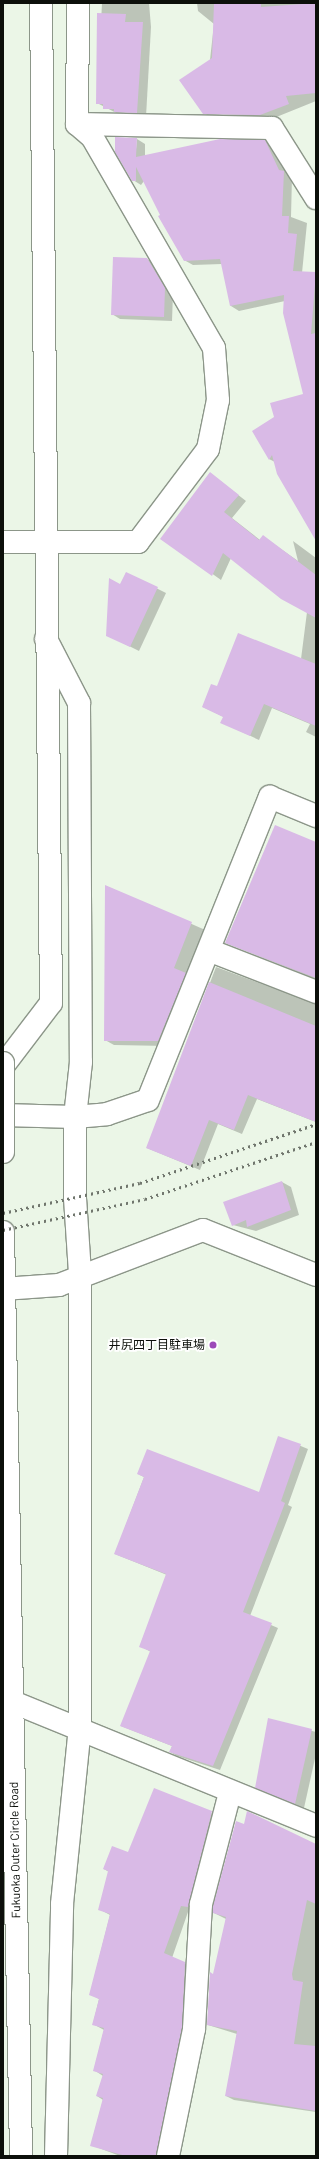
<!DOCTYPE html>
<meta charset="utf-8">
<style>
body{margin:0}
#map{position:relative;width:319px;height:2159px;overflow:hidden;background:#ebf6e7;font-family:Barlow,"Noto Sans JP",sans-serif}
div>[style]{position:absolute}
.shadow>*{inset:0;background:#0003}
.building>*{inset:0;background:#d9bae6}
.roads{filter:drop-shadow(1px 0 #8c9689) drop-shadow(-1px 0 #8c9689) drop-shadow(0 1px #8c9689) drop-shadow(0 -1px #8c9689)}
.street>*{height:22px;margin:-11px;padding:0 11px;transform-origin:11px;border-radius:11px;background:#fff}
.secondary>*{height:22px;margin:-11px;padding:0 11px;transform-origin:11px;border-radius:11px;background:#fff}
.highway>*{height:22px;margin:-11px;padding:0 11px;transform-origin:11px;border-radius:11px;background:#fff}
.rail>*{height:3px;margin-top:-1.5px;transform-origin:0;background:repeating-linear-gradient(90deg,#70766d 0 2px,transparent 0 6px)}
.bridges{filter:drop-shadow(1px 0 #8c9689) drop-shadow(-1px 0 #8c9689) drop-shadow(0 1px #8c9689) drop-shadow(0 -1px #8c9689)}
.highway-bridge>*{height:22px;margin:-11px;padding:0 11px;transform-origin:11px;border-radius:11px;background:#fff}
.dots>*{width:11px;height:11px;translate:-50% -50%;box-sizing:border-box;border:2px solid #fff;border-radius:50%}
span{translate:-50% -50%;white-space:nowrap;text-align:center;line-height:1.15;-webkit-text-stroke:3.5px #fff;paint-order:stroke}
.poi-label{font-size:12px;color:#0c0f0a}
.right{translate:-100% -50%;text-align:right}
.street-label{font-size:12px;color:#0c0f0a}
.frame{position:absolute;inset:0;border:4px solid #0c0f0a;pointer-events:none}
</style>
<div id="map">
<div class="shadow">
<div style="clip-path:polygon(102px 3px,149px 3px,151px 27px,146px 117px,124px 117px,97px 103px)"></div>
<div style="clip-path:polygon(197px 3px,316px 3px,316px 101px,269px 120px,212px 118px,204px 113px,214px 24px,198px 11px)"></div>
<div style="clip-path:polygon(137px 139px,145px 144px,145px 156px,265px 141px,273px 146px,287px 173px,292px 177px,291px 217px,307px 223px,302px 273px,316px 273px,316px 539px,275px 462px,269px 459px,275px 418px,304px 394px,285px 301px,239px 311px,231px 306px,222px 264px,193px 265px,184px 260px,144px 181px,141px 185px,133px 180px)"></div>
<div style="clip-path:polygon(147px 259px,156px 264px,173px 293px,172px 321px,120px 319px,112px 314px)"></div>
<div style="clip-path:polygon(210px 473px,246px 501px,232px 518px,260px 540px,264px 537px,298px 561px,293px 541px,316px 558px,316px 737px,306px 732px,310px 724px,272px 708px,259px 740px,221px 722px,224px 717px,203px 707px,217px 687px,301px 659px,307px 612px,231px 558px,221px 580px,162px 538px)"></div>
<div style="clip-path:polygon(126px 573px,166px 593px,139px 651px,107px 635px)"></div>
<div style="clip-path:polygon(316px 844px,316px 979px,226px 943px)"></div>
<div style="clip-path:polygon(106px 886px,212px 933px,167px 1046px,114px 1045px,105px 1040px)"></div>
<div style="clip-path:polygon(216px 967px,316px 1004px,316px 1122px,257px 1099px,242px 1134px,218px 1124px,200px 1170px,147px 1148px)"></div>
<div style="clip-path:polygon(282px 1182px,291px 1187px,299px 1215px,256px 1231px,233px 1225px)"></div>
<div style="clip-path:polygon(279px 1437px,308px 1449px,288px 1505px,292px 1507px,250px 1616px,278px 1628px,220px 1770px,177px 1756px,170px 1752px,172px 1746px,121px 1726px,151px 1652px,140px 1646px,167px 1575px,115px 1554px,144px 1477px,138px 1474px,259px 1494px)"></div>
<div style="clip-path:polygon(269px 1720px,316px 1732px,316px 1754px,304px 1808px,256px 1787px)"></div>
<div style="clip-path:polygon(155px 1790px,221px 1817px,172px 1958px,194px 1968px,165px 2156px,120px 2156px,91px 2145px,103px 2100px,97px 2096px,103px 2076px,94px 2070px,104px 2030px,93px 2024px,99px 1999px,90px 1994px,110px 1915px,99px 1909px,109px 1872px,104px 1869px,129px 1853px)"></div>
<div style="clip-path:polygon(316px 1845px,316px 2112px,234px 2100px,226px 2096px,237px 2034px,208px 2025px,226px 1919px,214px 1913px)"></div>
</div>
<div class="building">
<div style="clip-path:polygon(214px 3px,261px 3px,261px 7px,316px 3px,316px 93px,286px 96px,289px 104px,260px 115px,203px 114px,179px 80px,212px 58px)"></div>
<div style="clip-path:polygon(97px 13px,126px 14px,125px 22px,143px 22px,137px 113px,114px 112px,114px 109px,103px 109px,103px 104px,96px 104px)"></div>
<div style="clip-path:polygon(115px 137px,137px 138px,136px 157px,220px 139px,265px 140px,279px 170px,284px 171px,282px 216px,289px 216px,288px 233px,297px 234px,293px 271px,316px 272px,311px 334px,316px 333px,316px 541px,277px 474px,272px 455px,269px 460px,252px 431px,274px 417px,270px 403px,303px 394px,283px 313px,284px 295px,230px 306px,220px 259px,184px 261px,158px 216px,160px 215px,136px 167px,136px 181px,132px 181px,115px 152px)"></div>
<div style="clip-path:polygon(113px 257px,147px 258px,165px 288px,164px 317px,111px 315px)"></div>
<div style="clip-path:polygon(210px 472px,239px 495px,224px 512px,259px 540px,263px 535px,316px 575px,316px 618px,281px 599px,223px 553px,212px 576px,160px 539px)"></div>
<div style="clip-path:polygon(126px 572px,158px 587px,130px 647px,106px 636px,109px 578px,120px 584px)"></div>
<div style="clip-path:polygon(238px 633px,316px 664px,316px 726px,264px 704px,250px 736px,220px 723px,223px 717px,202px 707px,211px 684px,217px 686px)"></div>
<div style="clip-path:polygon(275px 825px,316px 842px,316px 978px,225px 943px)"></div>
<div style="clip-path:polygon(105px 885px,192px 922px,174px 968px,186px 973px,158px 1041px,104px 1041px)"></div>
<div style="clip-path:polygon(209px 982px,316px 1026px,316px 1122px,248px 1095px,234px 1130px,209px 1120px,191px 1166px,146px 1148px)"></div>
<div style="clip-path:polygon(282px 1181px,291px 1210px,247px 1227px,246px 1220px,232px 1226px,223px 1202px)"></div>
<div style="clip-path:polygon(278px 1436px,301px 1444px,281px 1501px,285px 1503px,243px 1612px,272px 1623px,213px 1766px,169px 1752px,172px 1746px,120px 1726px,150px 1651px,139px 1647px,166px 1574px,114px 1554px,144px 1477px,137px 1474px,147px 1449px,259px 1492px)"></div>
<div style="clip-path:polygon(268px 1718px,312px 1729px,295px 1804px,255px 1788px)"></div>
<div style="clip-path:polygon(154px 1788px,212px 1811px,188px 1907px,181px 1906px,164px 1953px,185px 1962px,182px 2027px,156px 2156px,126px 2156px,90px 2146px,103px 2098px,96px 2096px,103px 2074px,93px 2071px,104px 2028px,92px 2025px,99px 1999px,89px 1995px,110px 1914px,98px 1910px,108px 1871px,103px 1869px,112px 1846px,128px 1852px)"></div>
<div style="clip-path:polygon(247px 1811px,316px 1844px,316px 1904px,307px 1900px,292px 1974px,293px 1980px,303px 1982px,294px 2044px,316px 2046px,316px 2111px,225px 2096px,237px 2031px,207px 2025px,210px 1972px,213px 1974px,226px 1917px,213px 1913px,213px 1906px,236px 1821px,244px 1824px)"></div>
</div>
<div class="roads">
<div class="street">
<div style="left:77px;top:124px;width:195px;rotate:1.2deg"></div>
<div style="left:272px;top:128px;width:83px;rotate:57.8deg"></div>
<div style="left:45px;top:542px;width:93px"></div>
<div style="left:138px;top:542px;width:116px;rotate:-53deg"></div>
<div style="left:208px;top:449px;width:50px;rotate:-78.5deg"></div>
<div style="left:218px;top:400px;width:52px;rotate:-94.4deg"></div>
<div style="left:214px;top:348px;width:244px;rotate:-120deg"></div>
<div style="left:92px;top:137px;width:20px;rotate:-139deg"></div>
<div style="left:77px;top:124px;width:121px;rotate:-89.5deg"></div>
<div style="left:46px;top:639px;width:72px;rotate:62.7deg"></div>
<div style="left:79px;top:703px;width:359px;rotate:89.7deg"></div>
<div style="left:81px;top:1062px;width:55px;rotate:96.2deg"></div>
<div style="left:211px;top:951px;width:113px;rotate:21.3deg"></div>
<div style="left:3px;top:1115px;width:72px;rotate:1.6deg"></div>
<div style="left:75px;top:1117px;width:32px;rotate:-5deg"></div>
<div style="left:107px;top:1114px;width:43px;rotate:-18.9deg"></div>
<div style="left:148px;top:1100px;width:327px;rotate:-68.1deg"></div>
<div style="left:270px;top:797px;width:50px;rotate:22.4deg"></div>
<div style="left:3px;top:1289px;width:56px;rotate:-4.1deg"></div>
<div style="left:59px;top:1285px;width:154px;rotate:-20.9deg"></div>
<div style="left:203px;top:1230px;width:122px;rotate:21.7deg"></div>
<div style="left:3px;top:1698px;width:338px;rotate:22.2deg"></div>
<div style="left:56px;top:2156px;width:252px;rotate:-88.6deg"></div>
<div style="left:62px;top:1904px;width:178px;rotate:-84.2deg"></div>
<div style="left:80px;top:1727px;width:453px;rotate:-90deg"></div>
<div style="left:168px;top:2156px;width:130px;rotate:-78.4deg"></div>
<div style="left:194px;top:2029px;width:125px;rotate:-86.8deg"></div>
<div style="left:201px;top:1904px;width:115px;rotate:-75.4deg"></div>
</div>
<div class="secondary">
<div style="left:3px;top:542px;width:42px"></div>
<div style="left:75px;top:1117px;width:81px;rotate:90deg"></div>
<div style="left:75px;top:1198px;width:76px;rotate:86.2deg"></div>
</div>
<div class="highway">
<div style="left:3px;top:1066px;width:79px;rotate:-52.7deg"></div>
<div style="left:51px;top:1003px;width:1000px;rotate:-90.57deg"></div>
<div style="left:3px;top:1232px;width:924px;rotate:88.88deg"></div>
</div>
</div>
<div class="rail">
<div style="left:3px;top:1213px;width:140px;rotate:-12.4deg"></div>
<div style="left:140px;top:1183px;width:186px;rotate:-18.5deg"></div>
<div style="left:3px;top:1230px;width:145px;rotate:-12.3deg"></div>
<div style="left:145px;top:1199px;width:180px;rotate:-18.4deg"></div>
</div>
<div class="bridges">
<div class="highway-bridge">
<div style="left:3px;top:1063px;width:89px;rotate:90deg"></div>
</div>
</div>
<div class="dots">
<div style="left:213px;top:1345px;background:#9d4ab9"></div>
</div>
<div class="poi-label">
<span class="right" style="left:205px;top:1345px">井尻四丁目駐車場</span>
</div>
<div class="street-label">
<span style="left:15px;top:1850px;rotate:-91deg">Fukuoka Outer Circle Road</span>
</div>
<div class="frame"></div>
</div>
